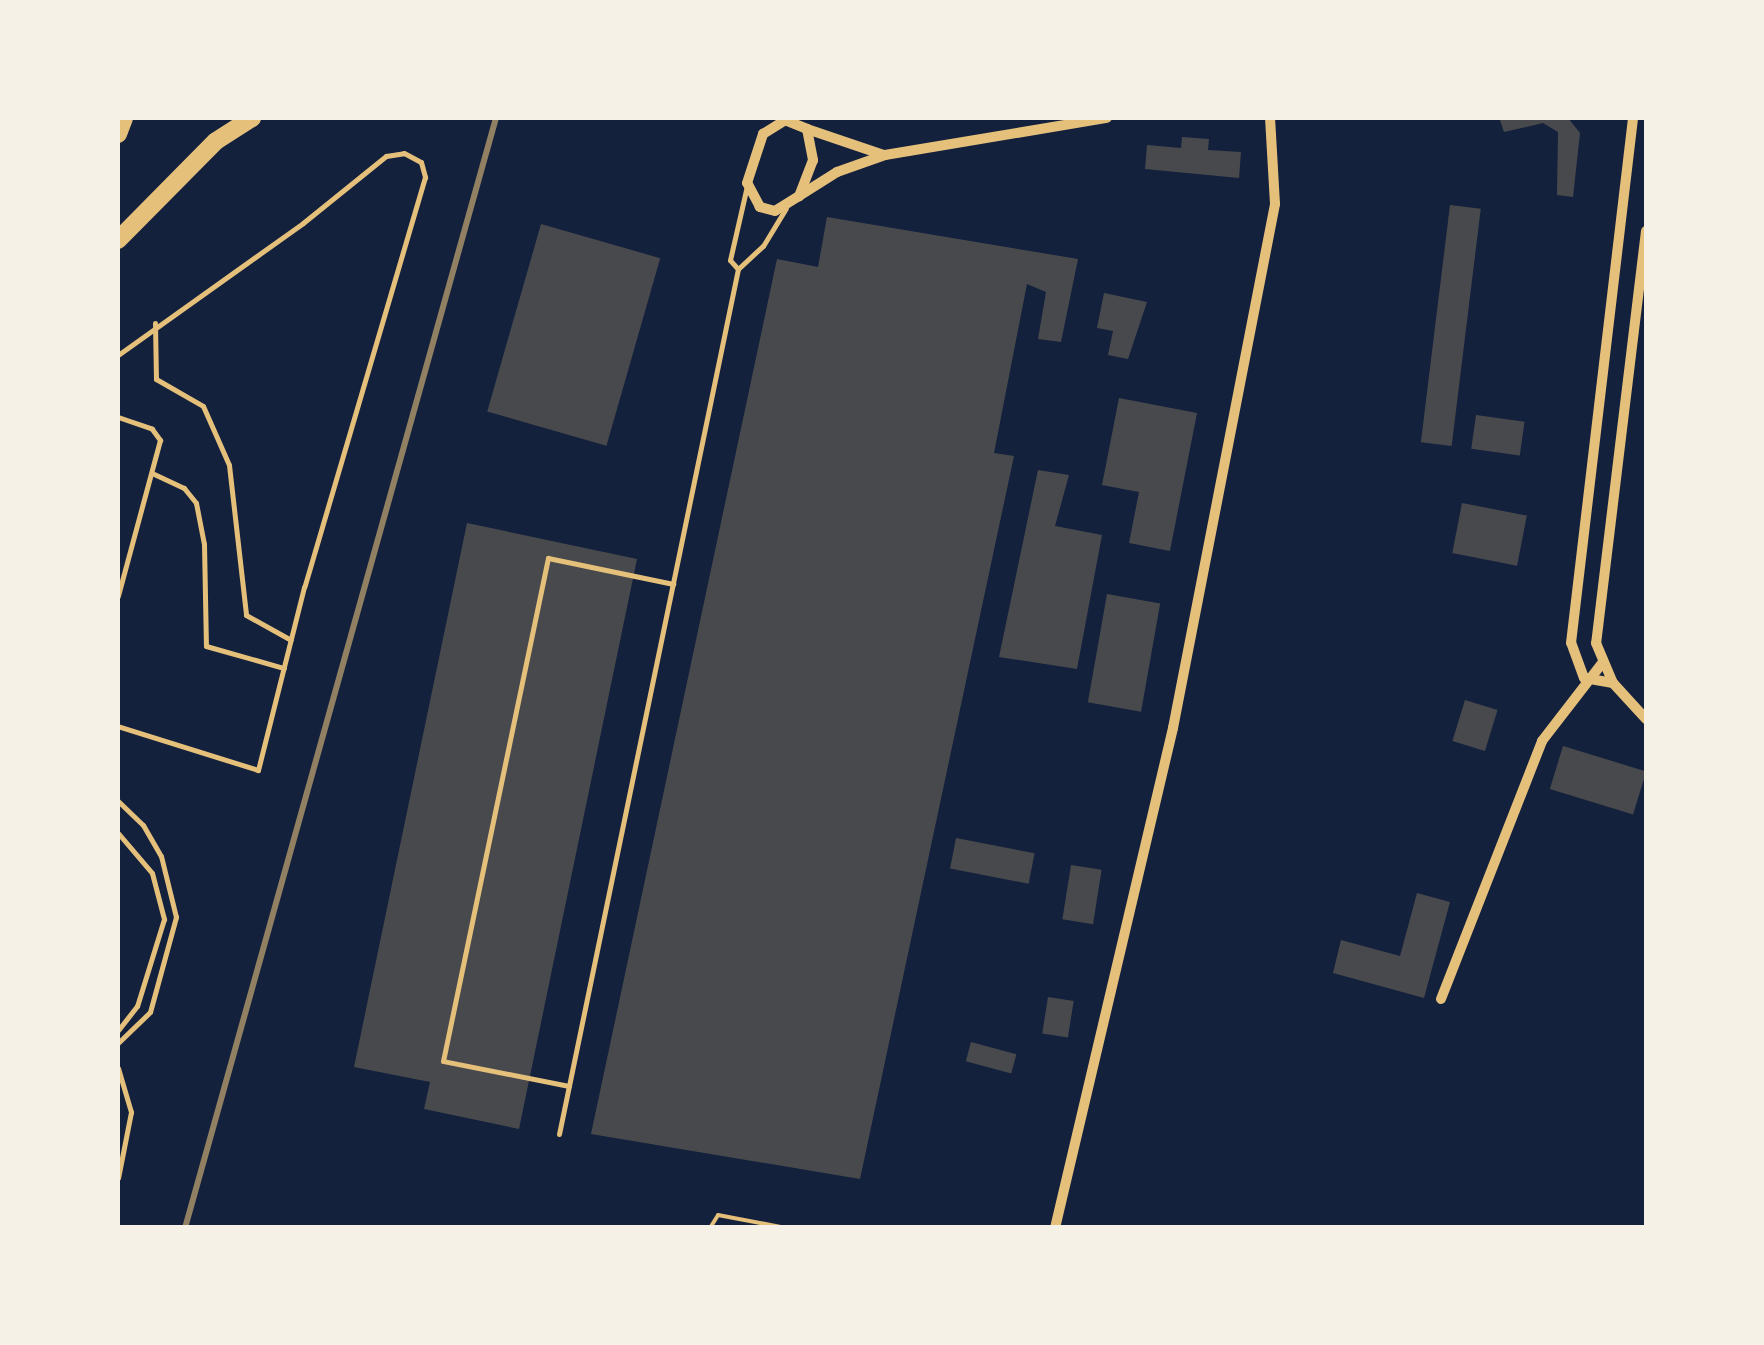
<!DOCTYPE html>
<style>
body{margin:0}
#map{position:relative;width:1764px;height:1345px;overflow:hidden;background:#14213d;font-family:"Source Sans 3",sans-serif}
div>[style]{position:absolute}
.building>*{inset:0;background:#48494c;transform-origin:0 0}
.path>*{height:4px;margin:-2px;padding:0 2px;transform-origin:2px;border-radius:2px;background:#e5c07b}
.service>*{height:5px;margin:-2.5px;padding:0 2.5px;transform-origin:2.5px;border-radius:2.5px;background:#e5c07b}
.minor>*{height:10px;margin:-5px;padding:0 5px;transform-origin:5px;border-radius:5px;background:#e5c07b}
.trunk>*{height:18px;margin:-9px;padding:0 9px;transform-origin:9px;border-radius:9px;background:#e5c07b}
.rail>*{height:6px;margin:-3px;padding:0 3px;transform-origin:3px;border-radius:3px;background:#918062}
span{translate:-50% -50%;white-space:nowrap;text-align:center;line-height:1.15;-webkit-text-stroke:9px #f6f1e7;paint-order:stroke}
.frame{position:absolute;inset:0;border:120px solid #f6f1e7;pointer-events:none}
</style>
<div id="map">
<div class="building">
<div style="clip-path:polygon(1568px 118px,1580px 133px,1573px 197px,1557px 195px,1558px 132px,1543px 123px,1504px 132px,1500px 120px)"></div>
<div style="clip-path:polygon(1182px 137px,1209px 139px,1208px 150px,1241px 152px,1239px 178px,1145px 169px,1147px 145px,1181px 148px)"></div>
<div style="left:1450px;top:205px;width:31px;height:239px;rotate:7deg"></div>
<div style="clip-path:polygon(827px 217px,1078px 259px,1061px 342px,1038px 339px,1046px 292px,1027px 284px,994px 453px,1014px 456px,860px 1179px,591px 1134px,777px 259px,818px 267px)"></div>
<div style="left:541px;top:224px;width:124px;height:195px;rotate:16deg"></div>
<div style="clip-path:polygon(1104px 293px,1147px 302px,1128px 359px,1108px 355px,1113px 331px,1097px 328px)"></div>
<div style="clip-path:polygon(1119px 398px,1197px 413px,1170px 551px,1129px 543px,1139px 492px,1102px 485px)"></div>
<div style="left:1476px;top:415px;width:49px;height:34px;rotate:8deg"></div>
<div style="clip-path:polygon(1038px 470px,1069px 475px,1055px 526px,1102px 535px,1077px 669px,999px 657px)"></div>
<div style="left:1462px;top:503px;width:66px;height:51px;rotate:11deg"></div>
<div style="clip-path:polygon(467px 523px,637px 559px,519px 1129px,424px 1109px,430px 1082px,354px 1067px)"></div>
<div style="left:1107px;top:594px;width:54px;height:110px;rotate:10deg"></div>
<div style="left:1465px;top:700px;width:34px;height:43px;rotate:17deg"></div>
<div style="left:1563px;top:746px;width:87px;height:45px;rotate:17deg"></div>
<div style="left:956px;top:838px;width:80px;height:31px;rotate:11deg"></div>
<div style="left:1071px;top:865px;width:31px;height:55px;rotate:9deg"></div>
<div style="clip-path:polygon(1417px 893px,1450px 902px,1424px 998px,1333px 973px,1341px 940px,1400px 956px)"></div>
<div style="left:1048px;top:997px;width:26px;height:37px;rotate:9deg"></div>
<div style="left:971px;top:1042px;width:47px;height:20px;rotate:15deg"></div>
</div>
<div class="path">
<div style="left:710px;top:1228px;width:15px;rotate:-58deg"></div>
<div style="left:718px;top:1215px;width:69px;rotate:10.8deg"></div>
</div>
<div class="service">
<div style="left:738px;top:269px;width:12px;rotate:-132deg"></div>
<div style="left:730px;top:260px;width:76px;rotate:-77.1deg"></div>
<div style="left:155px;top:323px;width:56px;rotate:89deg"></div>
<div style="left:156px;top:379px;width:54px;rotate:29.9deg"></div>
<div style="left:203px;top:406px;width:64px;rotate:66.2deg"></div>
<div style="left:229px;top:465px;width:151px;rotate:83.5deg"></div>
<div style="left:246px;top:615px;width:51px;rotate:29.1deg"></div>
<div style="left:118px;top:355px;width:227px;rotate:-35.5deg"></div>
<div style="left:303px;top:223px;width:107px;rotate:-38.9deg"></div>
<div style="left:386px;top:156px;width:18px;rotate:-9deg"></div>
<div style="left:404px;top:153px;width:19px;rotate:28deg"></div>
<div style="left:421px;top:162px;width:16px;rotate:75deg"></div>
<div style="left:425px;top:177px;width:427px;rotate:106.4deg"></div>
<div style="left:304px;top:587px;width:189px;rotate:104.1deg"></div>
<div style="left:258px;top:770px;width:147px;rotate:-162.6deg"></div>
<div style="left:118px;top:417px;width:36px;rotate:19deg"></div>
<div style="left:152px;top:429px;width:14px;rotate:54deg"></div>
<div style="left:160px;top:440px;width:162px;rotate:105.1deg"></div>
<div style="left:154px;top:474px;width:33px;rotate:25deg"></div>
<div style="left:184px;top:488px;width:19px;rotate:51deg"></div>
<div style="left:196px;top:503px;width:42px;rotate:79deg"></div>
<div style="left:204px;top:544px;width:102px;rotate:88.9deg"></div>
<div style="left:206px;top:646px;width:81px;rotate:15.8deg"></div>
<div style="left:118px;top:801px;width:35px;rotate:44deg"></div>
<div style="left:143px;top:825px;width:36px;rotate:60deg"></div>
<div style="left:161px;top:856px;width:63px;rotate:76.2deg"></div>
<div style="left:176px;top:917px;width:98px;rotate:105.3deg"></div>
<div style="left:150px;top:1012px;width:45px;rotate:135.9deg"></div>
<div style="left:118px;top:833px;width:52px;rotate:49.6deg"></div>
<div style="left:152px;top:873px;width:48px;rotate:75.4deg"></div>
<div style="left:164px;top:919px;width:91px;rotate:107.2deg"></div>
<div style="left:137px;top:1006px;width:31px;rotate:128deg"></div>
<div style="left:118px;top:1068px;width:46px;rotate:73.5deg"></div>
<div style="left:131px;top:1112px;width:67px;rotate:101.1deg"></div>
<div style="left:569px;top:1086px;width:128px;rotate:-168.8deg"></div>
<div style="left:443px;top:1061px;width:514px;rotate:-78.21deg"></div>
<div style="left:548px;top:558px;width:128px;rotate:11.7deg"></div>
<div style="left:559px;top:1134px;width:883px;rotate:-78.31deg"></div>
<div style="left:738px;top:269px;width:34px;rotate:-43deg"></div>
<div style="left:763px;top:246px;width:44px;rotate:-58.8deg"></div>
</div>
<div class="minor">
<div style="left:785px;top:120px;width:24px;rotate:22deg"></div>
<div style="left:807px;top:129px;width:32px;rotate:79deg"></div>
<div style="left:813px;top:160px;width:39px;rotate:111deg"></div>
<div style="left:799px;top:196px;width:28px;rotate:148deg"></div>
<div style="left:775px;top:211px;width:16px;rotate:-165deg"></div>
<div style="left:760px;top:207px;width:27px;rotate:-118deg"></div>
<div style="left:747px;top:183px;width:52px;rotate:-71.9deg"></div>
<div style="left:763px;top:134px;width:26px;rotate:-32deg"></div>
<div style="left:807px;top:129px;width:81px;rotate:18.7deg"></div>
<div style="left:799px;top:196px;width:45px;rotate:-32.3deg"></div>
<div style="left:837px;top:172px;width:51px;rotate:-19.5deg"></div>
<div style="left:885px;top:155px;width:225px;rotate:-9.5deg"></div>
<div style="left:1646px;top:231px;width:415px;rotate:96.9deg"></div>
<div style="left:1596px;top:643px;width:43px;rotate:67deg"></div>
<div style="left:1613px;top:683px;width:49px;rotate:47.5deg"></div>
<div style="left:1613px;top:683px;width:29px;rotate:-170deg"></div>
<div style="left:1584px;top:678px;width:37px;rotate:-110deg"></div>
<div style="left:1571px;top:643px;width:529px;rotate:-83.26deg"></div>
<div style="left:1441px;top:999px;width:277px;rotate:-68.6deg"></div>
<div style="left:1542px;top:741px;width:100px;rotate:-52.3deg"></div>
<div style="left:1055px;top:1228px;width:514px;rotate:-76.72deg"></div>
<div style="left:1173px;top:728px;width:534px;rotate:-78.98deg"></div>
<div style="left:1275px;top:204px;width:86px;rotate:-93.3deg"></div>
</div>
<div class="trunk">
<div style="left:118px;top:134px;width:17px;rotate:-69deg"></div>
<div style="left:118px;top:240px;width:139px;rotate:-45.3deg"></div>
<div style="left:216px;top:141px;width:43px;rotate:-32.6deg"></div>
</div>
<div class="rail">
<div style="left:185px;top:1228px;width:1153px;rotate:-74.35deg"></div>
</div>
<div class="frame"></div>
</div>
